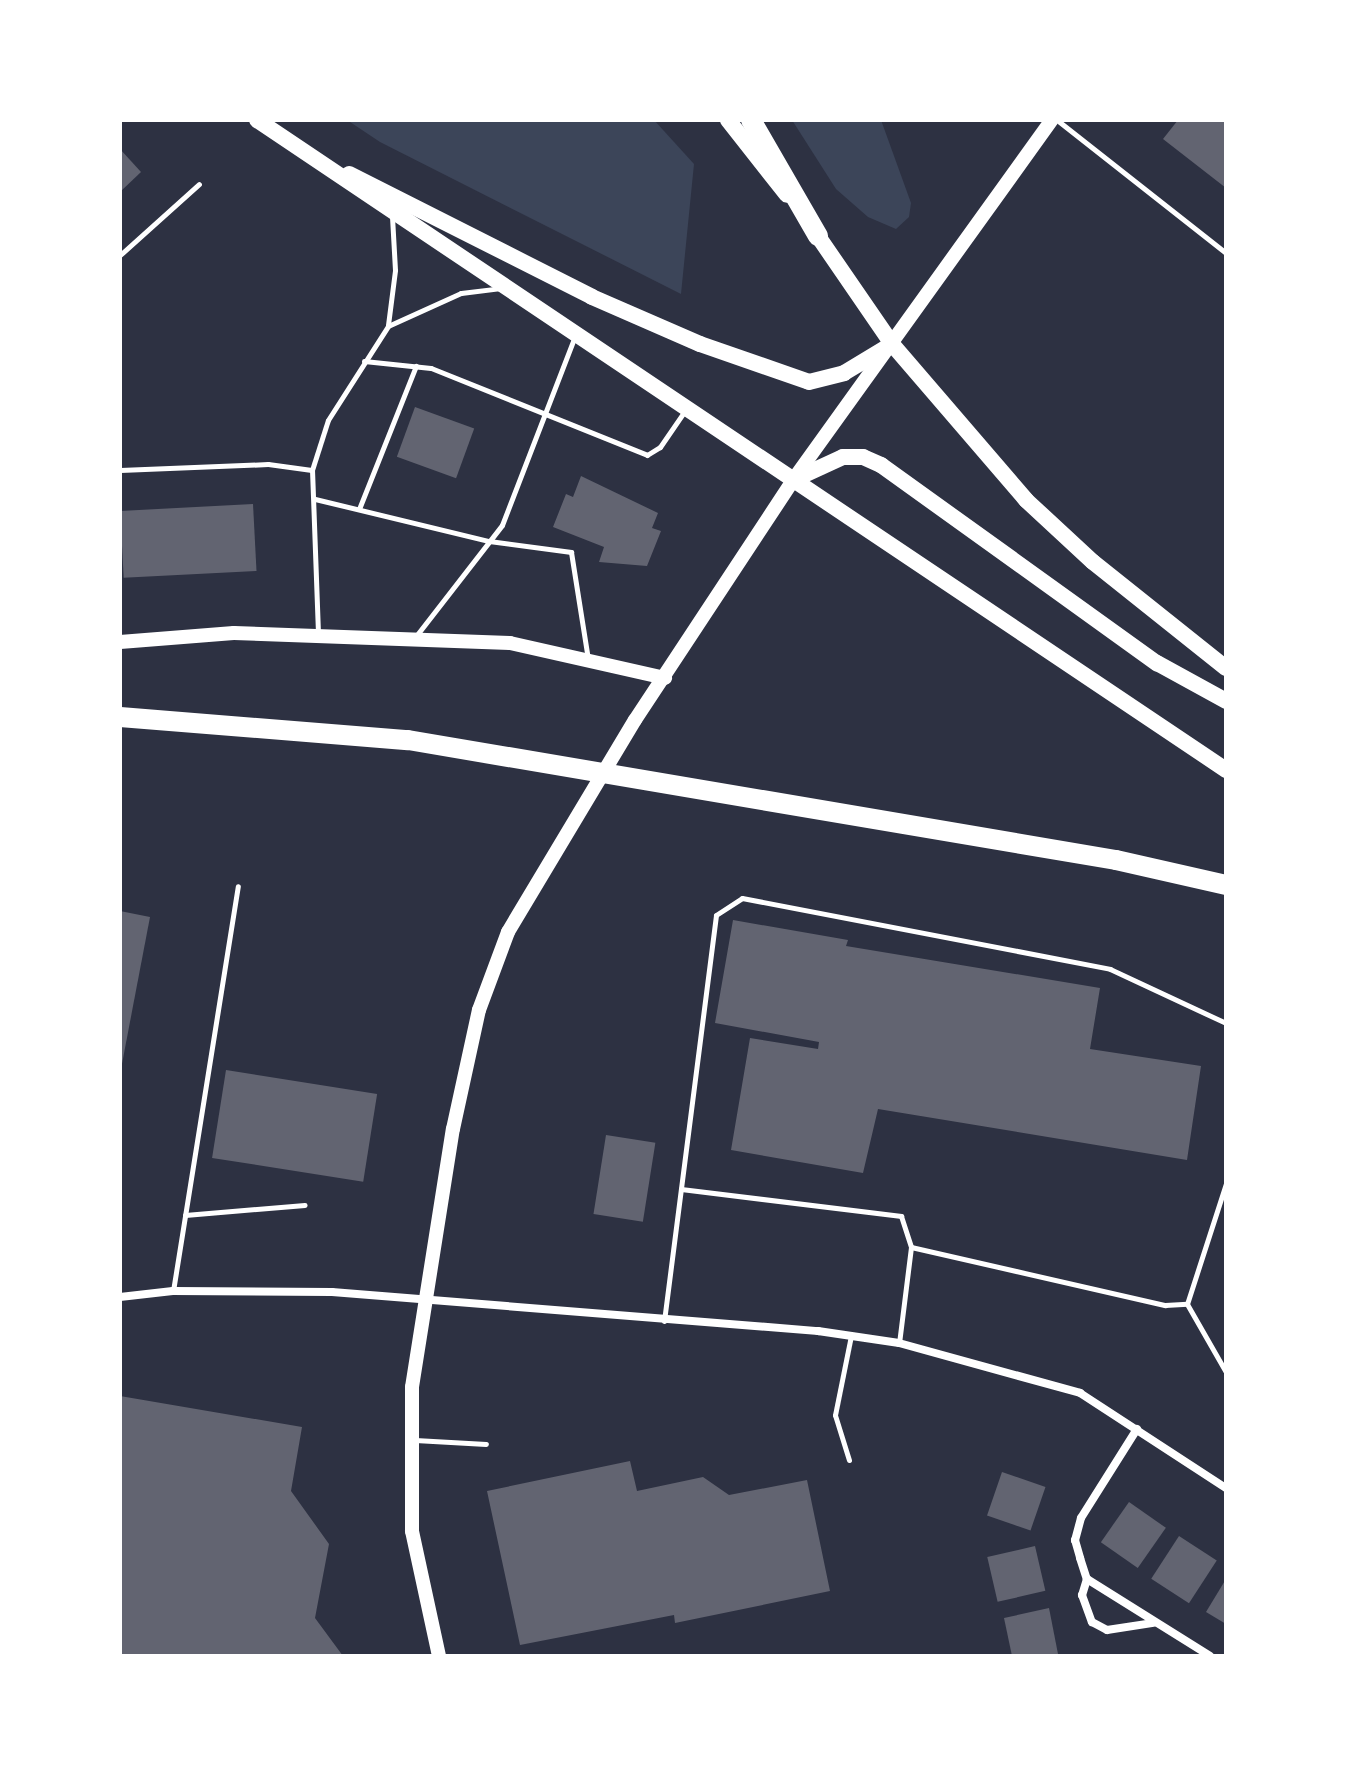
<!DOCTYPE html>
<style>
body{margin:0}
#map{position:relative;width:1346px;height:1776px;overflow:hidden;background:#2d3142;font-family:"DejaVu Sans",sans-serif}
div>[style]{position:absolute}
.green>*{inset:0;background:#3c4559}
.building>*{inset:0;background:#626471;transform-origin:0 0}
.service>*{height:5px;margin:-2.5px;padding:0 2.5px;transform-origin:2.5px;border-radius:2.5px;background:#fff}
.minor>*{height:8px;margin:-4px;padding:0 4px;transform-origin:4px;border-radius:4px;background:#fff}
.tertiary>*{height:14px;margin:-7px;padding:0 7px;transform-origin:7px;border-radius:7px;background:#fff}
.primary>*{height:16px;margin:-8px;padding:0 8px;transform-origin:8px;border-radius:8px;background:#fff}
.motorway>*{height:20px;margin:-10px;padding:0 10px;transform-origin:10px;border-radius:10px;background:#fff}
span{translate:-50% -50%;white-space:nowrap;text-align:center;line-height:1.15;-webkit-text-stroke:8px #fff;paint-order:stroke}
.frame{position:absolute;inset:0;border:122px solid #fff;pointer-events:none}
</style>
<div id="map">
<div class="green">
<div style="clip-path:polygon(347px 120px,654px 120px,694px 164px,681px 294px,380px 142px)"></div>
<div style="clip-path:polygon(792px 120px,881px 120px,911px 203px,909px 217px,896px 229px,868px 217px,836px 189px)"></div>
</div>
<div class="building">
<div style="clip-path:polygon(1178px 120px,1226px 120px,1226px 188px,1163px 139px)"></div>
<div style="clip-path:polygon(120px 149px,141px 172px,120px 192px)"></div>
<div style="left:415px;top:407px;width:63px;height:53px;rotate:20deg"></div>
<div style="clip-path:polygon(581px 476px,658px 513px,652px 528px,661px 531px,647px 566px,599px 562px,604px 547px,553px 527px,566px 494px,573px 497px)"></div>
<div style="left:253px;top:504px;width:67px;height:133px;rotate:87deg"></div>
<div style="clip-path:polygon(120px 911px,150px 917px,121px 1069px,120px 1069px)"></div>
<div style="clip-path:polygon(733px 920px,848px 940px,846px 946px,1100px 988px,1090px 1049px,1201px 1066px,1187px 1160px,878px 1109px,863px 1173px,731px 1150px,750px 1038px,818px 1049px,819px 1042px,715px 1023px)"></div>
<div style="left:226px;top:1070px;width:153px;height:89px;rotate:9deg"></div>
<div style="left:606px;top:1135px;width:50px;height:80px;rotate:9deg"></div>
<div style="clip-path:polygon(120px 1396px,302px 1427px,291px 1491px,329px 1544px,315px 1618px,343px 1656px,120px 1656px)"></div>
<div style="clip-path:polygon(630px 1461px,637px 1491px,703px 1477px,729px 1495px,807px 1480px,830px 1591px,675px 1623px,674px 1615px,520px 1645px,487px 1491px)"></div>
<div style="left:1002px;top:1472px;width:46px;height:46px;rotate:19deg"></div>
<div style="left:1129px;top:1502px;width:45px;height:49px;rotate:35deg"></div>
<div style="left:1179px;top:1536px;width:45px;height:51px;rotate:33deg"></div>
<div style="left:1035px;top:1546px;width:46px;height:49px;rotate:77deg"></div>
<div style="clip-path:polygon(1226px 1579px,1226px 1624px,1206px 1612px)"></div>
<div style="clip-path:polygon(1049px 1608px,1058px 1654px,1012px 1656px,1004px 1618px)"></div>
</div>
<div class="service">
<div style="left:1057px;top:120px;width:215px;rotate:38.2deg"></div>
<div style="left:120px;top:255px;width:106px;rotate:-41.9deg"></div>
<div style="left:388px;top:325px;width:55px;rotate:-82.7deg"></div>
<div style="left:395px;top:270px;width:54px;rotate:-93.2deg"></div>
<div style="left:364px;top:361px;width:67px;rotate:6deg"></div>
<div style="left:431px;top:368px;width:233px;rotate:21.9deg"></div>
<div style="left:647px;top:455px;width:15px;rotate:-32deg"></div>
<div style="left:660px;top:447px;width:42px;rotate:-55.6deg"></div>
<div style="left:120px;top:470px;width:148px;rotate:-2.3deg"></div>
<div style="left:268px;top:464px;width:44px;rotate:7.8deg"></div>
<div style="left:315px;top:499px;width:179px;rotate:13.6deg"></div>
<div style="left:489px;top:541px;width:83px;rotate:7.6deg"></div>
<div style="left:571px;top:552px;width:108px;rotate:81deg"></div>
<div style="left:359px;top:509px;width:154px;rotate:-68.3deg"></div>
<div style="left:318px;top:633px;width:163px;rotate:-92.1deg"></div>
<div style="left:312px;top:470px;width:52px;rotate:-72.3deg"></div>
<div style="left:328px;top:420px;width:112px;rotate:-57.4deg"></div>
<div style="left:388px;top:326px;width:80px;rotate:-24.3deg"></div>
<div style="left:461px;top:293px;width:38px;rotate:-7deg"></div>
<div style="left:416px;top:636px;width:140px;rotate:-52.2deg"></div>
<div style="left:502px;top:525px;width:203px;rotate:-68.9deg"></div>
<div style="left:681px;top:1189px;width:222px;rotate:7deg"></div>
<div style="left:901px;top:1216px;width:33px;rotate:72deg"></div>
<div style="left:911px;top:1247px;width:97px;rotate:97.1deg"></div>
<div style="left:185px;top:1215px;width:120px;rotate:-4.8deg"></div>
<div style="left:911px;top:1247px;width:261px;rotate:12.9deg"></div>
<div style="left:1165px;top:1305px;width:22px;rotate:-3deg"></div>
<div style="left:1187px;top:1304px;width:127px;rotate:-72.1deg"></div>
<div style="left:173px;top:1291px;width:410px;rotate:-80.9deg"></div>
<div style="left:1187px;top:1304px;width:78px;rotate:60.2deg"></div>
<div style="left:664px;top:1321px;width:409px;rotate:-82.7deg"></div>
<div style="left:716px;top:915px;width:31px;rotate:-33deg"></div>
<div style="left:742px;top:898px;width:375px;rotate:10.9deg"></div>
<div style="left:1110px;top:969px;width:128px;rotate:25deg"></div>
<div style="left:415px;top:1440px;width:71px;rotate:3.2deg"></div>
<div style="left:849px;top:1460px;width:47px;rotate:-107.3deg"></div>
<div style="left:835px;top:1415px;width:81px;rotate:-78.6deg"></div>
</div>
<div class="minor">
<div style="left:120px;top:1297px;width:53px;rotate:-6.5deg"></div>
<div style="left:173px;top:1291px;width:159px;rotate:0.4deg"></div>
<div style="left:332px;top:1292px;width:488px;rotate:4.6deg"></div>
<div style="left:818px;top:1331px;width:82px;rotate:8.4deg"></div>
<div style="left:899px;top:1343px;width:188px;rotate:15.4deg"></div>
<div style="left:1080px;top:1393px;width:174px;rotate:33.1deg"></div>
<div style="left:1137px;top:1429px;width:105px;rotate:122.2deg"></div>
<div style="left:1081px;top:1518px;width:23px;rotate:105deg"></div>
<div style="left:1075px;top:1540px;width:19px;rotate:74deg"></div>
<div style="left:1080px;top:1558px;width:22px;rotate:72deg"></div>
<div style="left:1087px;top:1579px;width:145px;rotate:32deg"></div>
<div style="left:1087px;top:1579px;width:17px;rotate:107deg"></div>
<div style="left:1082px;top:1595px;width:29px;rotate:70deg"></div>
<div style="left:1092px;top:1622px;width:17px;rotate:28deg"></div>
<div style="left:1107px;top:1630px;width:47px;rotate:-8.7deg"></div>
</div>
<div class="tertiary">
<div style="left:120px;top:642px;width:114px;rotate:-4.5deg"></div>
<div style="left:234px;top:633px;width:276px;rotate:2.1deg"></div>
<div style="left:510px;top:643px;width:159px;rotate:12.7deg"></div>
<div style="left:439px;top:1656px;width:128px;rotate:-102.2deg"></div>
<div style="left:412px;top:1531px;width:144px;rotate:-90deg"></div>
<div style="left:412px;top:1387px;width:261px;rotate:-81deg"></div>
<div style="left:453px;top:1129px;width:122px;rotate:-77.7deg"></div>
<div style="left:479px;top:1010px;width:83px;rotate:-69.6deg"></div>
<div style="left:508px;top:932px;width:247px;rotate:-59.1deg"></div>
<div style="left:635px;top:720px;width:287px;rotate:-56.6deg"></div>
<div style="left:793px;top:480px;width:443px;rotate:-54.3deg"></div>
</div>
<div class="primary">
<div style="left:257px;top:120px;width:1167px;rotate:33.85deg"></div>
<div style="left:728px;top:120px;width:95px;rotate:51.8deg"></div>
<div style="left:349px;top:174px;width:272px;rotate:26.8deg"></div>
<div style="left:592px;top:297px;width:118px;rotate:23.5deg"></div>
<div style="left:700px;top:344px;width:115px;rotate:19.2deg"></div>
<div style="left:809px;top:382px;width:36px;rotate:-14deg"></div>
<div style="left:844px;top:373px;width:56px;rotate:-31.1deg"></div>
<div style="left:811px;top:226px;width:143px;rotate:55.5deg"></div>
<div style="left:892px;top:344px;width:206px;rotate:49.3deg"></div>
<div style="left:1026px;top:500px;width:91px;rotate:42.8deg"></div>
<div style="left:1093px;top:562px;width:170px;rotate:38.6deg"></div>
<div style="left:793px;top:480px;width:55px;rotate:-24.7deg"></div>
<div style="left:843px;top:457px;width:20px"></div>
<div style="left:863px;top:457px;width:20px;rotate:24deg"></div>
<div style="left:881px;top:465px;width:340px;rotate:35.7deg"></div>
<div style="left:1157px;top:663px;width:79px;rotate:28.8deg"></div>
</div>
<div class="motorway">
<div style="left:751px;top:120px;width:134px;rotate:60deg"></div>
<div style="left:120px;top:717px;width:289px;rotate:4.6deg"></div>
<div style="left:408px;top:740px;width:718px;rotate:9.62deg"></div>
<div style="left:1116px;top:860px;width:113px;rotate:12.8deg"></div>
</div>
<div class="frame"></div>
</div>
